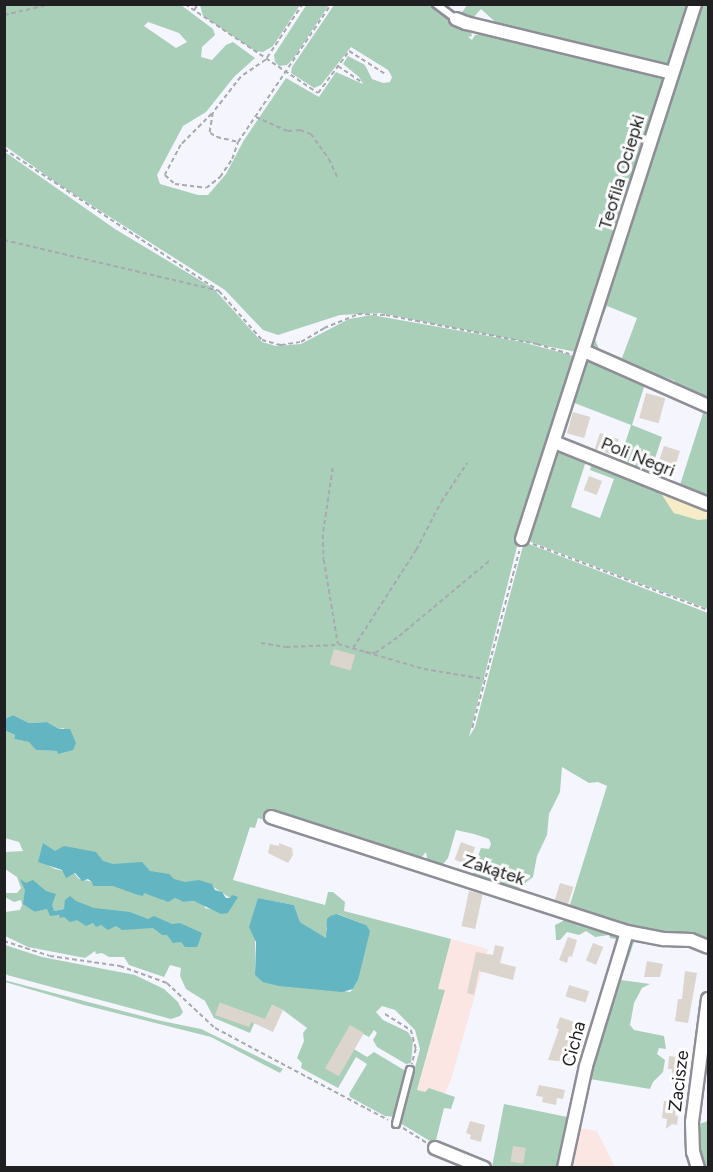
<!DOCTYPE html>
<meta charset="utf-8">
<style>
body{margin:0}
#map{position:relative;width:713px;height:1172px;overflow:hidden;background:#f5f5fe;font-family:Figtree,sans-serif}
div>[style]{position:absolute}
.industrial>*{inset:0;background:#fce6e4}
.green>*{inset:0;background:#a9cfb9}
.sand>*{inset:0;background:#f6ecc7}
.water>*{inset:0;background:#63b5c2}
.building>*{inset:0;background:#dcd5cd;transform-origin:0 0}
.path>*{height:1.5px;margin-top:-0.75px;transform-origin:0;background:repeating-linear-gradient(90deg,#a8a8af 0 4.5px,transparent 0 7.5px)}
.roads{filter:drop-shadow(2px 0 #8e8e97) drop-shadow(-2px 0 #8e8e97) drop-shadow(0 2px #8e8e97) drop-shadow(0 -2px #8e8e97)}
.lane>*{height:6px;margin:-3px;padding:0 3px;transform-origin:3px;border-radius:3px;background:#fff}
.street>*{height:12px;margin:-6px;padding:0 6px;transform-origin:6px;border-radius:6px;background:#fff}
span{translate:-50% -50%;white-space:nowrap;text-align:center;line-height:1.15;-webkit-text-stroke:6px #fff;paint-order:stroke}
.street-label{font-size:18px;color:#202023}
.frame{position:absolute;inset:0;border:6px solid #202023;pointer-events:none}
</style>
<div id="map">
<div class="industrial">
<div style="clip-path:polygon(451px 939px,488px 949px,451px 1080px,445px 1094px,430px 1088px,426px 1093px,417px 1091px,445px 991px,438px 989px)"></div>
<div style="clip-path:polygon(580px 1128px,597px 1131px,615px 1167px,572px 1168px)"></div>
</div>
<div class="green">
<div style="clip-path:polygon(307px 4px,329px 5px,293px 59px,287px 65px,279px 66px,275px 62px,274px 55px)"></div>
<div style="clip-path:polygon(evenodd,4px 5px,181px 5px,213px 29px,215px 35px,202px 47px,201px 57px,212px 60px,226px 45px,233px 42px,255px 58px,234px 77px,206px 112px,183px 126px,157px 175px,160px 184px,198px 195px,208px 195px,226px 174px,244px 140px,286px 78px,319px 97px,336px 72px,363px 84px,359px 77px,343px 64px,348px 56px,365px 65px,372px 79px,383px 83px,390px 82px,392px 77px,388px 70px,351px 47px,321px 85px,314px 88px,291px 73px,292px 67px,334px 5px,431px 5px,471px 32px,472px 36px,468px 37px,472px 40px,475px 35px,495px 33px,664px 75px,666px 84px,576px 352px,380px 313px,340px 315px,278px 335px,263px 330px,225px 290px,58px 184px,5px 146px,4px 5px,148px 22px,179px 33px,187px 42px,176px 48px,144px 26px,148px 22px)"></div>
<div style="clip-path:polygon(200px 5px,200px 4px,300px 5px,273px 46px,263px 52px,255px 51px,203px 16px)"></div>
<div style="clip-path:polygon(467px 5px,691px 5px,671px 63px,661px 68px,503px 29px,481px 9px,472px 19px,458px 18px)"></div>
<div style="clip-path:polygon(evenodd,699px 5px,708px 5px,708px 402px,673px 386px,675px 381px,664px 377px,662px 381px,597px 353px,591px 340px,699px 5px,607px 306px,637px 318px,622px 358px,599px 349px,594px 337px,607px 306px)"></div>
<div style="clip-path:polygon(evenodd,5px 152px,115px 229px,213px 288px,262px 342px,276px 346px,301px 344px,349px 319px,372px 315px,522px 342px,574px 356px,577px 361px,519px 539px,469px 737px,475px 727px,524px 542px,708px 613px,708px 943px,625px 936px,620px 940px,610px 938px,609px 935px,595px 937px,586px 931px,579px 935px,567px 932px,560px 940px,556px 940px,555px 925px,569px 918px,568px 911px,607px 786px,598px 782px,589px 783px,562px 767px,560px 792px,549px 814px,547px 835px,537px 856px,533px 877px,515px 891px,473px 878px,472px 874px,480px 867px,478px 856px,481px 848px,489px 849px,491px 844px,489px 839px,474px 834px,456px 830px,448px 858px,441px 867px,428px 864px,426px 852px,420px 859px,376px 847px,359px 838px,348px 846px,258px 818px,255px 828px,250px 827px,233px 880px,325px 905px,328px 892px,333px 892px,345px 902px,344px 911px,451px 939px,438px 989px,445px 990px,417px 1090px,425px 1092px,429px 1088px,455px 1097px,451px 1109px,444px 1108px,435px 1144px,400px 1123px,420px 1049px,415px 1030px,395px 1010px,382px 1006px,376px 1012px,383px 1020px,408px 1032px,413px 1041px,411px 1063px,406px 1064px,377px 1047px,373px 1040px,377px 1033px,374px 1030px,369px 1037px,363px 1034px,354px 1049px,367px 1057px,374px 1052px,404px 1070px,406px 1077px,397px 1117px,385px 1116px,350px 1097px,349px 1094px,367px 1064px,356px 1057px,338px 1088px,301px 1068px,302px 1063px,297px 1058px,304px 1041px,303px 1033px,307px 1028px,283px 1010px,272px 1005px,265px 1020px,257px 1017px,250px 1033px,214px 1018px,205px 1001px,186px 989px,180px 976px,181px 968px,170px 965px,164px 977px,129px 965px,124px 957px,109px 957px,102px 953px,96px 954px,95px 951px,85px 958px,28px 947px,5px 936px,5px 912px,20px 910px,22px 905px,21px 900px,14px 902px,5px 897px,5px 893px,17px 893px,21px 888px,17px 877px,5px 869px,5px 852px,23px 851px,19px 842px,5px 838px,4px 730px,15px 735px,14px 739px,30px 742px,36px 750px,58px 751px,64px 728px,59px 729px,47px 722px,29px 723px,13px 715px,5px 719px,5px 152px,44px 863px,189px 885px,206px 882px,230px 898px,232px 906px,228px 913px,205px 908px,204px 904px,194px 901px,183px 902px,175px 898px,164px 901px,162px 897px,144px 892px,79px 879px,74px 873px,55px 869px,44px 863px,5px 152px,25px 890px,54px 911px,64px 909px,109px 914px,77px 920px,53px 914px,47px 909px,35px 912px,29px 907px,25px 890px,5px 152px,258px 898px,294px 905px,300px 922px,327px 939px,326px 928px,338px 914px,366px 925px,358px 980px,353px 989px,350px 992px,255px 975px,255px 935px,258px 898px,5px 152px,220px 1003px,253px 1015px,249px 1026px,216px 1014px,220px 1003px)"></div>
<div style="clip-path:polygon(587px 357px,645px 384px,632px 425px,662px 437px,649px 477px,618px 465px,631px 425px,572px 402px,579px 371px)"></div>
<div style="clip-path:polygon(708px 408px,708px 501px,679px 488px,704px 410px)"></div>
<div style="clip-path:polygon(560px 450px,583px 459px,585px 464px,571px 507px,600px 518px,614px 479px,590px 470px,592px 462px,659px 490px,674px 513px,708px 519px,708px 609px,531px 542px,528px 537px,554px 454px)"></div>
<div style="clip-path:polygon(636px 936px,621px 980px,650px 984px,642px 988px,634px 1003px,630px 1025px,634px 1030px,664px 1036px,666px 1049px,659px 1048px,657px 1054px,665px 1060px,663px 1072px,653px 1082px,650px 1089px,590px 1079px,572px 1167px,567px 1168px,626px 940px)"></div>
<div style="clip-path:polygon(5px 945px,42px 957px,135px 975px,164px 989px,178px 1002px,183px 1012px,180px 1016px,171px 1019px,7px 975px,5px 973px)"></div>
<div style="clip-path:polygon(4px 980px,157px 1020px,201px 1029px,283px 1069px,280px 1073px,211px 1037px,84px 1005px,5px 982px)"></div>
<div style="clip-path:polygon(504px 1104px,567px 1117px,570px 1113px,561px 1167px,492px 1167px)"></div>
<div style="clip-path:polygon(708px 1121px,708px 1167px,700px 1167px,696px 1125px)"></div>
</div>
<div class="sand">
<div style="clip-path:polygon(659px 490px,708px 508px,708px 519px,698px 520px,674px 513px)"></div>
</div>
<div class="water">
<div style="clip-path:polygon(13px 715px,29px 723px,47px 722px,59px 729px,70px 729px,76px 743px,73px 750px,58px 754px,57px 751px,36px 750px,29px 742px,14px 739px,15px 735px,4px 730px,5px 719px)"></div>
<div style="clip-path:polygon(43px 843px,55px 851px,64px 846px,96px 852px,103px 861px,113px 864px,142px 862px,150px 871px,169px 874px,174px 879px,185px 882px,199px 880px,212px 884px,215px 890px,222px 892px,226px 898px,230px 898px,232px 895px,238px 897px,228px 913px,221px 914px,194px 901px,183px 902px,175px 898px,168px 902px,144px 893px,143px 896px,138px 895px,113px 886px,93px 886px,92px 882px,88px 879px,82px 881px,75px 873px,66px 878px,62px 870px,38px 862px)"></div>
<div style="clip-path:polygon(20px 879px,26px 883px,33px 880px,46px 891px,56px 894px,52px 905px,54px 911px,64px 909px,65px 900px,70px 896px,76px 901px,94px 908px,130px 912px,148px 919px,154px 916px,172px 924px,180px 923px,202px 933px,199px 942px,197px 947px,185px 947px,181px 942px,173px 943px,167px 935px,162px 935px,153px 928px,122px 930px,116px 926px,108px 930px,101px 925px,96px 927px,93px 923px,86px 926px,77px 920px,70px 922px,64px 917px,60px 918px,59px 915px,50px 916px,47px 909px,35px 912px,23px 904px,25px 890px)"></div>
<div style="clip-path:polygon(258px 898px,294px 905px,300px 922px,326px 938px,327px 919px,330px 916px,337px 914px,366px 925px,370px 931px,358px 980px,353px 989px,342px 992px,279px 986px,263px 982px,255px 975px,256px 942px,249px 927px)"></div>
</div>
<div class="building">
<div style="left:646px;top:393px;width:20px;height:26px;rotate:15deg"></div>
<div style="left:573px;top:412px;width:18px;height:22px;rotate:16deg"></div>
<div style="left:600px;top:433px;width:20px;height:17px;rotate:18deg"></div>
<div style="clip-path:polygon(664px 446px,680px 451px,673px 473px,668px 472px,667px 476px,655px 472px)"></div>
<div style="left:589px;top:476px;width:14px;height:15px;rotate:21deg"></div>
<div style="left:334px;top:649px;width:22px;height:16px;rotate:16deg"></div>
<div style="left:461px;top:842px;width:15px;height:19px;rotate:20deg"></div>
<div style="clip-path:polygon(279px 843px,292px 848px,293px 855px,288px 863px,268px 853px,270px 844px,279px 846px)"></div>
<div style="left:560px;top:883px;width:14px;height:18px;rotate:17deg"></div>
<div style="left:469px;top:891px;width:14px;height:36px;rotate:12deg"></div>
<div style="clip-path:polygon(568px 937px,577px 940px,572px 957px,569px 956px,567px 963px,559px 960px)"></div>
<div style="left:593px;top:943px;width:11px;height:19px;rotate:22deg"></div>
<div style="clip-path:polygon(495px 945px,504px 947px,500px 963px,516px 967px,513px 980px,479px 971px,474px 995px,467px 993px,476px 952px,493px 955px)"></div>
<div style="clip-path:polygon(647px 961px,663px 964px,660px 977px,644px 977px)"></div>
<div style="clip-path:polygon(685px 971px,697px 973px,688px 1023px,675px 1021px,678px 999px,682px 999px)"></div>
<div style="left:569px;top:985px;width:21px;height:12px;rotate:17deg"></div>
<div style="clip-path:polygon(220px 1003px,265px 1019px,272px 1005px,283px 1010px,273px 1032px,251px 1022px,249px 1027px,215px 1015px)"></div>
<div style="clip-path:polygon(560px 1017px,580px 1024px,569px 1062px,548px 1060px,559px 1029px,556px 1028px)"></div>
<div style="left:350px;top:1025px;width:16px;height:50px;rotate:30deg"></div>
<div style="clip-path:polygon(669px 1056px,686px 1058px,684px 1075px,672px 1073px,672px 1069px,668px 1069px)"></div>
<div style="clip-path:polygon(539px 1085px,565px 1090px,563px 1099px,557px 1098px,556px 1105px,542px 1102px,543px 1097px,536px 1096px)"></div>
<div style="clip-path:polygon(664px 1101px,677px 1102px,675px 1115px,678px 1116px,677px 1125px,672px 1124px,666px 1129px,667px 1119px,662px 1118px)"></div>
<div style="clip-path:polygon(470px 1121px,485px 1125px,481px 1142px,470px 1139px,471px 1135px,466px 1133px)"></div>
<div style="left:513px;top:1146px;width:13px;height:16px;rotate:9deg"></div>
</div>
<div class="path">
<div style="left:105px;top:4px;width:9px"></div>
<div style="left:185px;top:4px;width:160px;rotate:33.8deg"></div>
<div style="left:318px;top:93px;width:52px;rotate:-53.6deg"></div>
<div style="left:349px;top:51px;width:45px;rotate:32.3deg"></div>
<div style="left:303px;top:4px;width:67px;rotate:123.5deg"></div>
<div style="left:266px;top:60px;width:30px;rotate:146deg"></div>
<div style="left:241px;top:77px;width:46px;rotate:127.9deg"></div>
<div style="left:213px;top:113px;width:20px;rotate:99deg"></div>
<div style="left:210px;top:133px;width:8px;rotate:30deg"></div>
<div style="left:217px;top:137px;width:22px;rotate:13deg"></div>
<div style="left:238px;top:142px;width:166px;rotate:-56deg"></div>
<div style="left:194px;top:10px;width:7px;rotate:-56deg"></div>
<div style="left:4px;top:15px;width:49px;rotate:-12.9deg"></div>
<div style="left:338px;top:66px;width:27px;rotate:34deg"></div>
<div style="left:212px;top:114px;width:44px;rotate:135deg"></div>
<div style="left:181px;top:145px;width:34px;rotate:118deg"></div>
<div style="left:165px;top:175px;width:13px;rotate:42deg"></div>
<div style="left:175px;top:184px;width:31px;rotate:7deg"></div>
<div style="left:206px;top:188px;width:18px;rotate:-38deg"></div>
<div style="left:220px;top:177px;width:22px;rotate:-56deg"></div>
<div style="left:232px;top:159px;width:18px;rotate:-71deg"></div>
<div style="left:256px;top:117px;width:35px;rotate:24deg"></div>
<div style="left:288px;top:131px;width:12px;rotate:-5deg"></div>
<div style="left:300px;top:130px;width:12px;rotate:20deg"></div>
<div style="left:311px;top:134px;width:31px;rotate:54deg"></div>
<div style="left:329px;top:159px;width:21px;rotate:65deg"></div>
<div style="left:4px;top:149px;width:254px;rotate:33.4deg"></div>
<div style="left:4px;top:240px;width:221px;rotate:13.3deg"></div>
<div style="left:219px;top:291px;width:65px;rotate:48.7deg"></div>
<div style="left:262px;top:340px;width:20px;rotate:15deg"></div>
<div style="left:281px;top:345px;width:20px;rotate:-9deg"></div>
<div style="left:301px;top:342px;width:27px;rotate:-31deg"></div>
<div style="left:324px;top:328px;width:37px;rotate:-22deg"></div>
<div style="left:358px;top:314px;width:28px;rotate:2deg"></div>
<div style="left:386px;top:315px;width:154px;rotate:10.9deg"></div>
<div style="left:537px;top:344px;width:34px;rotate:17deg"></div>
<div style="left:333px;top:468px;width:68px;rotate:98.5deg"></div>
<div style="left:323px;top:535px;width:25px;rotate:88deg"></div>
<div style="left:324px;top:560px;width:85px;rotate:80.5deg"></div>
<div style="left:338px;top:644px;width:90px;rotate:16.2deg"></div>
<div style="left:424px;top:669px;width:61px;rotate:9.5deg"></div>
<div style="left:533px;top:544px;width:187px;rotate:20.7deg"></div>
<div style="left:261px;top:643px;width:25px;rotate:9deg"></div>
<div style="left:286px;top:647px;width:51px;rotate:-2.2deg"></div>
<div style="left:353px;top:648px;width:117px;rotate:-57.3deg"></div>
<div style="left:416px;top:550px;width:54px;rotate:-62.5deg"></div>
<div style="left:441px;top:502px;width:47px;rotate:-56.3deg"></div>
<div style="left:365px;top:652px;width:10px;rotate:6deg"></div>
<div style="left:375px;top:653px;width:29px;rotate:-35deg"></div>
<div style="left:399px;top:636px;width:117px;rotate:-39.8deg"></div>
<div style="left:472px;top:728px;width:183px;rotate:-75.1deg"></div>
<div style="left:4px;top:941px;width:48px;rotate:18.1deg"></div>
<div style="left:50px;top:956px;width:71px;rotate:8.1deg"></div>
<div style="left:120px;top:966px;width:50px;rotate:19.9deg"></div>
<div style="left:167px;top:983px;width:66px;rotate:43.2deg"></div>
<div style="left:215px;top:1028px;width:196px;rotate:28deg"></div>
<div style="left:385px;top:1014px;width:31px;rotate:32deg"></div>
<div style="left:411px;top:1030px;width:20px;rotate:75deg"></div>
<div style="left:416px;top:1049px;width:16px;rotate:105deg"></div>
<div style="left:403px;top:1128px;width:28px;rotate:32deg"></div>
</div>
<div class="roads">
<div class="lane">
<div style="left:436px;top:4px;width:25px;rotate:37deg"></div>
<div style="left:396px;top:1124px;width:56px;rotate:-75.5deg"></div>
</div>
<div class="street">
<div style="left:456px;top:19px;width:11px;rotate:22deg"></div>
<div style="left:466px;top:23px;width:212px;rotate:13.6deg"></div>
<div style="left:584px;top:351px;width:136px;rotate:23.9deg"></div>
<div style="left:554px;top:442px;width:166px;rotate:21.9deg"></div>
<div style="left:522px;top:539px;width:562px;rotate:-72.08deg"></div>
<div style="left:271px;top:817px;width:374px;rotate:17.9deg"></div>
<div style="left:627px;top:932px;width:38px;rotate:11deg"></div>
<div style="left:664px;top:939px;width:27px;rotate:2deg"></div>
<div style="left:691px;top:940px;width:18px;rotate:22deg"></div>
<div style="left:435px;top:1148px;width:53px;rotate:22.2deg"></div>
<div style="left:564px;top:1168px;width:104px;rotate:-77.8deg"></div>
<div style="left:586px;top:1066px;width:140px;rotate:-73deg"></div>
<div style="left:698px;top:1168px;width:17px;rotate:-107deg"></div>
<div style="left:693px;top:1152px;width:30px;rotate:-92deg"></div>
<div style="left:692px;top:1122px;width:124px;rotate:-82.6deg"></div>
</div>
</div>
<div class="street-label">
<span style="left:622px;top:172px;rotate:-73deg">Teofila Ociepki</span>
<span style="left:638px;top:457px;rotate:22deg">Poli Negri</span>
<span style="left:494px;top:870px;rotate:18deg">Zakątek</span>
<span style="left:574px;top:1044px;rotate:-75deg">Cicha</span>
<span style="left:679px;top:1081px;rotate:-83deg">Zacisze</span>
</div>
<div class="frame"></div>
</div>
